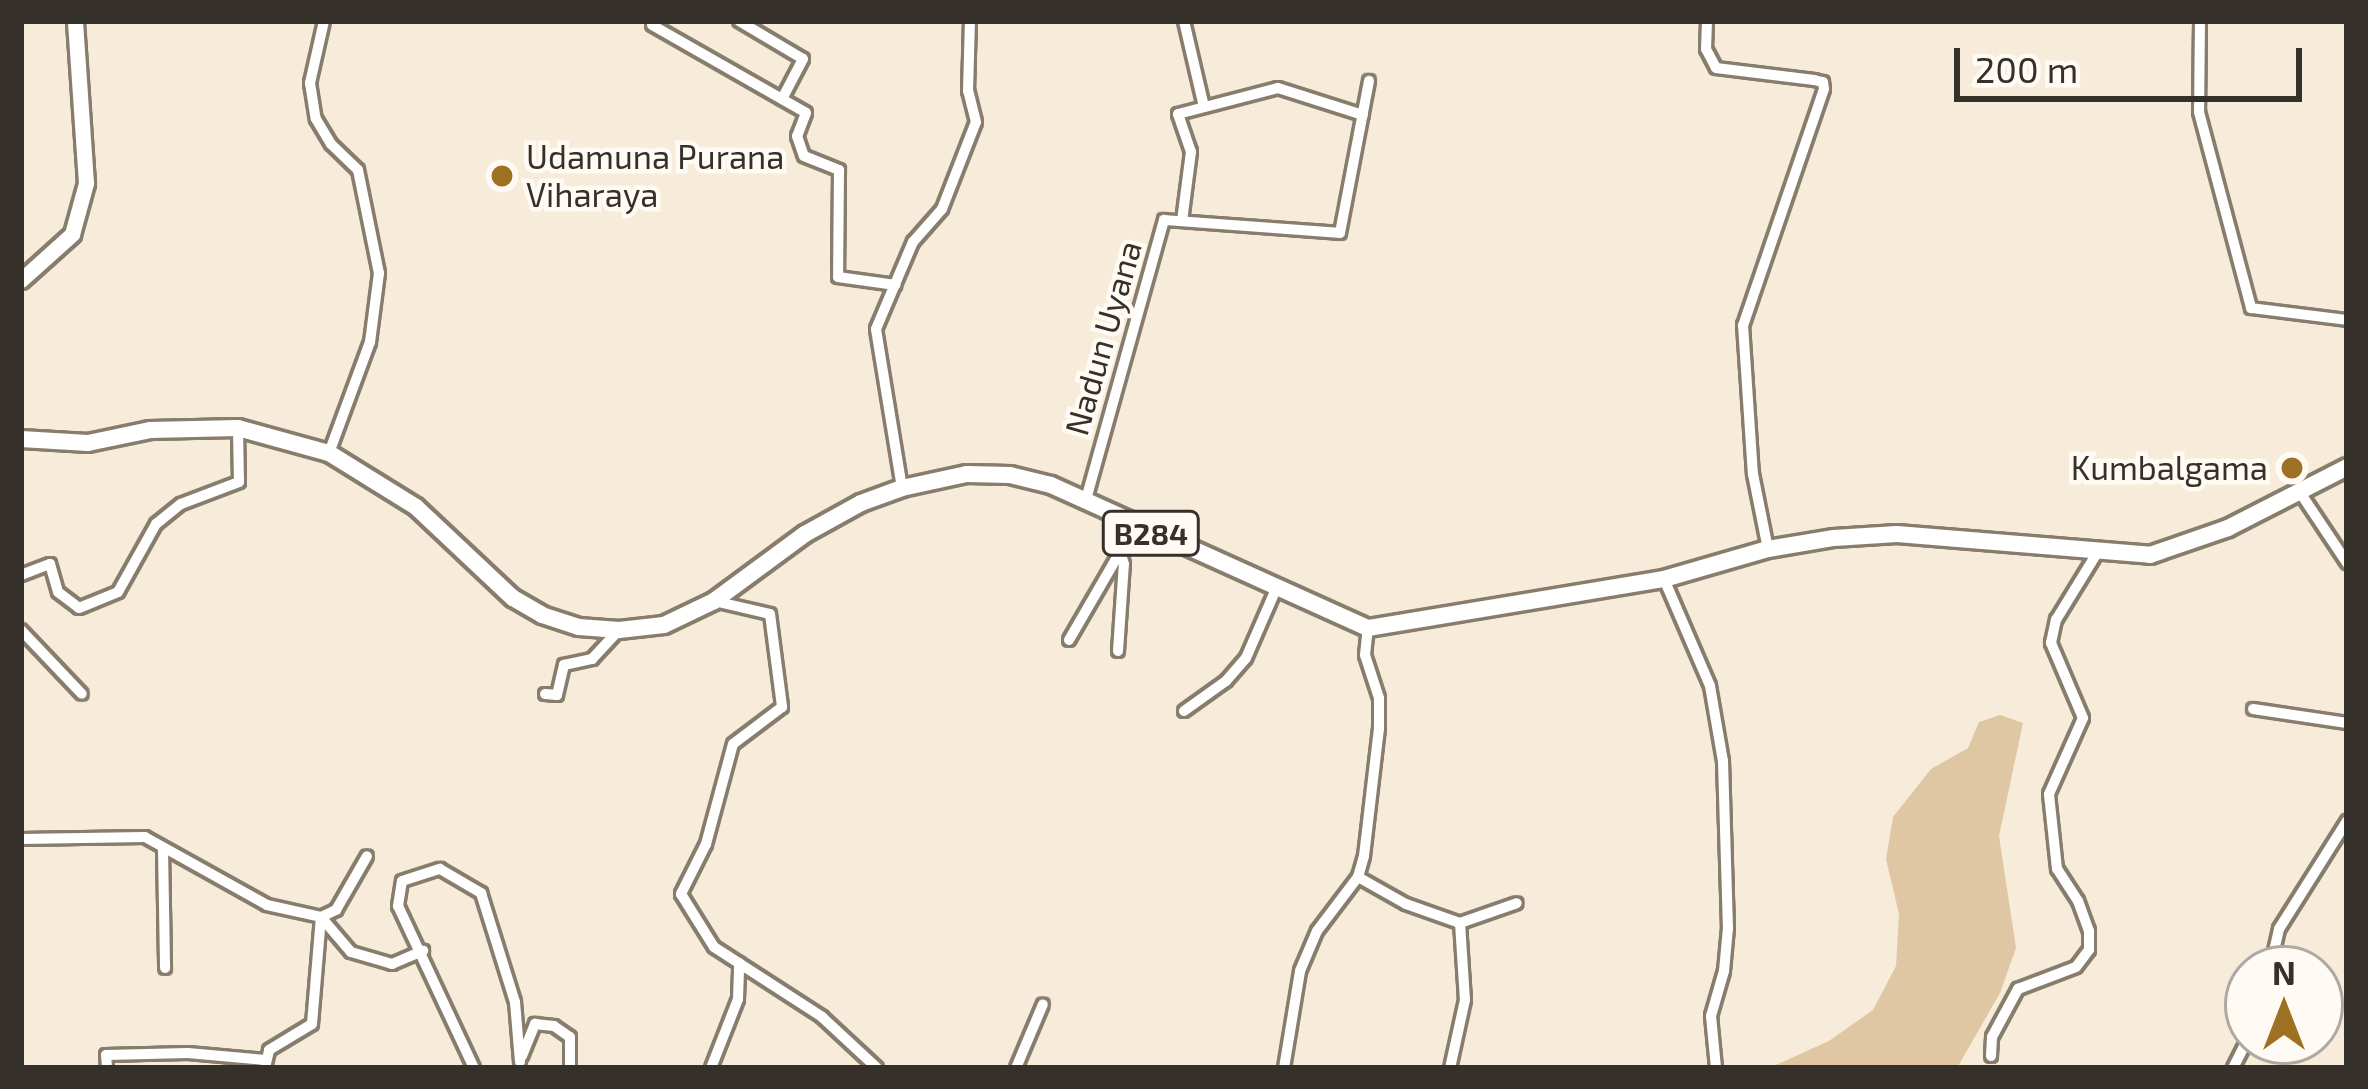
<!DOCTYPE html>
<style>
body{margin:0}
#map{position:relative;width:2368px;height:1089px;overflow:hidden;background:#f7ebda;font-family:"Exo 2",sans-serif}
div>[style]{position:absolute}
.green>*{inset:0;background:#dfc7a4}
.roads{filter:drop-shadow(3px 0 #887d6d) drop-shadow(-3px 0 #887d6d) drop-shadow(0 3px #887d6d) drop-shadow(0 -3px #887d6d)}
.street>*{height:10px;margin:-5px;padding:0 5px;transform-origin:5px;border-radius:5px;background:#fff}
.secondary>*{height:15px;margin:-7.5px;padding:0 7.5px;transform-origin:7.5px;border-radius:7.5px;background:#fff}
.primary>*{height:16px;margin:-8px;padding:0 8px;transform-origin:8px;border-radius:8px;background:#fff}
.dots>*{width:33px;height:33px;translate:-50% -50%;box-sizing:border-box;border:6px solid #fffaf3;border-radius:50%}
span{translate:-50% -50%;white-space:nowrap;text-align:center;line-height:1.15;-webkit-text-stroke:9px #fffaf3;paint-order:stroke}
.shield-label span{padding:3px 9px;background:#fffaf3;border:3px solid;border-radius:9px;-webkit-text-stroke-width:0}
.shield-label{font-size:30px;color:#353029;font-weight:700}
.poi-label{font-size:33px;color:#353029}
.left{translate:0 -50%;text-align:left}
.right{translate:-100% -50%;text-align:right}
.street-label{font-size:33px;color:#353029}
.frame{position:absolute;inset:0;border:24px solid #353029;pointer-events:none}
.north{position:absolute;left:2224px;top:945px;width:120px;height:120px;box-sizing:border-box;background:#fffaf3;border:3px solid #aea9a2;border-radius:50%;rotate:0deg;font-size:33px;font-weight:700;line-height:48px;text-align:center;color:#353029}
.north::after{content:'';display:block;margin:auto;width:42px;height:54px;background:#9e7122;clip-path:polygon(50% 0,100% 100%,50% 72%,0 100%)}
.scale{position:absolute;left:1954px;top:48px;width:348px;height:54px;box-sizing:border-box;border:6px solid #353029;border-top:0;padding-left:15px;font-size:36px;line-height:42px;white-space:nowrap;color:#353029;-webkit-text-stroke:9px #fffaf3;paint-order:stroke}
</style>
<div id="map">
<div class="green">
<div style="clip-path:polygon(2000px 715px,2023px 723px,1999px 836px,2016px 948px,2000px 993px,1957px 1068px,1769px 1068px,1829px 1041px,1873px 1010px,1896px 966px,1899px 914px,1886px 859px,1893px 817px,1931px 769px,1968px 748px,1979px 722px)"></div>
</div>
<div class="roads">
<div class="street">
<div style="left:324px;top:21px;width:64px;rotate:102.7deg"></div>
<div style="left:310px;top:83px;width:36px;rotate:81deg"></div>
<div style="left:316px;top:119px;width:29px;rotate:59deg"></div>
<div style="left:331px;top:144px;width:37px;rotate:44deg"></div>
<div style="left:358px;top:170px;width:105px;rotate:78.5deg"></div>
<div style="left:379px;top:273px;width:70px;rotate:97.4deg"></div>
<div style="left:370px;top:342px;width:118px;rotate:110.3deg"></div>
<div style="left:739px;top:21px;width:74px;rotate:30.7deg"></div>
<div style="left:803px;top:59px;width:45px;rotate:117.7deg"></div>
<div style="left:1184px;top:21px;width:88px;rotate:76.9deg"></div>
<div style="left:1707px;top:21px;width:28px;rotate:92deg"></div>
<div style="left:1706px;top:49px;width:21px;rotate:62deg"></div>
<div style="left:1716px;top:68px;width:99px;rotate:7deg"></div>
<div style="left:1814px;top:80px;width:9px;rotate:13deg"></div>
<div style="left:1823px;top:82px;width:7px;rotate:82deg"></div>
<div style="left:1824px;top:89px;width:250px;rotate:108.9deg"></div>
<div style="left:1743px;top:325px;width:149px;rotate:86.2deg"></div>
<div style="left:1753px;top:474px;width:76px;rotate:78.7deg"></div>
<div style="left:2200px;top:21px;width:91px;rotate:90.6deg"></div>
<div style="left:2199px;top:112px;width:203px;rotate:75.1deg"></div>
<div style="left:2251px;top:308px;width:97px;rotate:7.1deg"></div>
<div style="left:652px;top:25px;width:177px;rotate:29.7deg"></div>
<div style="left:806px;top:113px;width:25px;rotate:111deg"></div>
<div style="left:797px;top:136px;width:21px;rotate:71deg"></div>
<div style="left:804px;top:156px;width:38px;rotate:22deg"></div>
<div style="left:839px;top:170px;width:107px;rotate:90.5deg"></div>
<div style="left:838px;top:277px;width:58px;rotate:8deg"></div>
<div style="left:1182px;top:221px;width:70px;rotate:-82.6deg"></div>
<div style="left:1191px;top:152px;width:40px;rotate:-108.9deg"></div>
<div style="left:1178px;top:114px;width:103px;rotate:-14.6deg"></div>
<div style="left:1278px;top:88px;width:89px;rotate:17.6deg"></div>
<div style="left:902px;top:488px;width:161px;rotate:-99.3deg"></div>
<div style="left:876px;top:329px;width:95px;rotate:-67deg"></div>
<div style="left:913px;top:242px;width:44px;rotate:-48.7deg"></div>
<div style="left:942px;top:209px;width:93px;rotate:-68.7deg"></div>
<div style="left:976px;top:122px;width:32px;rotate:-104deg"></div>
<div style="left:968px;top:91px;width:70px;rotate:-88.4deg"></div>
<div style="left:2299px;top:491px;width:87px;rotate:56.3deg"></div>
<div style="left:1085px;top:503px;width:294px;rotate:-74.4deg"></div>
<div style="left:1164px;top:220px;width:176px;rotate:4.2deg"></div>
<div style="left:1340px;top:233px;width:155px;rotate:-79.2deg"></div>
<div style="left:21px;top:575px;width:31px;rotate:-21deg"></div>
<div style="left:50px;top:564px;width:29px;rotate:74deg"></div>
<div style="left:58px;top:592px;width:26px;rotate:37deg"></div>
<div style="left:79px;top:608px;width:42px;rotate:-22.3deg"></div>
<div style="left:118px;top:592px;width:78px;rotate:-60.8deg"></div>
<div style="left:156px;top:524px;width:32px;rotate:-39deg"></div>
<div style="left:181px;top:504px;width:62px;rotate:-20.8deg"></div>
<div style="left:239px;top:482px;width:54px;rotate:-91.1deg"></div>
<div style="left:1664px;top:579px;width:116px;rotate:66.7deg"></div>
<div style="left:1710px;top:686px;width:76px;rotate:80.2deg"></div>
<div style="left:1723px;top:761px;width:167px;rotate:88.3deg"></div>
<div style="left:1728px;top:928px;width:43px;rotate:95.3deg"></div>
<div style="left:1724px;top:971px;width:47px;rotate:106.1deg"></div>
<div style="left:1711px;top:1016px;width:52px;rotate:84.5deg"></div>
<div style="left:714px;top:601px;width:57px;rotate:13.1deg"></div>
<div style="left:770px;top:614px;width:94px;rotate:82.6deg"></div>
<div style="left:782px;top:707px;width:61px;rotate:142.9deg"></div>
<div style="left:733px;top:744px;width:104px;rotate:105.1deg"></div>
<div style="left:706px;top:844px;width:56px;rotate:116.6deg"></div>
<div style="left:681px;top:894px;width:62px;rotate:58.1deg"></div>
<div style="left:714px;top:947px;width:129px;rotate:32.9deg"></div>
<div style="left:822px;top:1017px;width:75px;rotate:42.8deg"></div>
<div style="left:21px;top:630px;width:88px;rotate:46.4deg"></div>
<div style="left:1069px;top:640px;width:102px;rotate:-59.9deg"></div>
<div style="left:1118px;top:651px;width:87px;rotate:-86.1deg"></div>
<div style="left:1124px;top:564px;width:13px;rotate:-108deg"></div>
<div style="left:1120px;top:552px;width:31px;rotate:-58deg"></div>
<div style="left:545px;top:694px;width:12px;rotate:5deg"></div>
<div style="left:557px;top:695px;width:31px;rotate:-77deg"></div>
<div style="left:564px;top:665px;width:29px;rotate:-12deg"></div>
<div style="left:592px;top:659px;width:40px;rotate:-47deg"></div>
<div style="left:2253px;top:709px;width:95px;rotate:8.5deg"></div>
<div style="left:1184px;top:711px;width:52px;rotate:-35.5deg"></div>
<div style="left:1226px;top:681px;width:30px;rotate:-49deg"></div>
<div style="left:1246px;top:658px;width:75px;rotate:-66.5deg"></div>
<div style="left:21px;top:839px;width:124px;rotate:-0.9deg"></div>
<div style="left:145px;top:837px;width:140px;rotate:29.1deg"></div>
<div style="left:267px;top:905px;width:55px;rotate:12.5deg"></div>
<div style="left:321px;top:917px;width:17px;rotate:-25deg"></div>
<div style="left:336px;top:910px;width:62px;rotate:-60.1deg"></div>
<div style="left:163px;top:849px;width:119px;rotate:89deg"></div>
<div style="left:1358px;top:877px;width:55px;rotate:29.4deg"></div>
<div style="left:1406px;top:904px;width:57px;rotate:19.4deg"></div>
<div style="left:1460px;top:923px;width:77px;rotate:86.3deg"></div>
<div style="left:1465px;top:1000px;width:70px;rotate:102.4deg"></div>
<div style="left:321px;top:917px;width:46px;rotate:49.4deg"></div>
<div style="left:351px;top:952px;width:43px;rotate:16.3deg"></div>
<div style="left:392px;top:964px;width:34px;rotate:-23deg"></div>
<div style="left:1460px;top:923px;width:60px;rotate:-19.3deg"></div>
<div style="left:2270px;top:969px;width:41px;rotate:-77.3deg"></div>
<div style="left:2279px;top:929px;width:128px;rotate:-57.8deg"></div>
<div style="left:522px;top:1056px;width:35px;rotate:-68deg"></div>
<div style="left:535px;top:1024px;width:19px;rotate:6deg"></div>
<div style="left:554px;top:1026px;width:19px;rotate:35deg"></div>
<div style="left:570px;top:1037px;width:31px;rotate:90deg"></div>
<div style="left:1991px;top:1056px;width:19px;rotate:-87deg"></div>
<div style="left:1992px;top:1037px;width:55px;rotate:-61.6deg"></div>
<div style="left:2018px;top:989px;width:62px;rotate:-20.8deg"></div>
<div style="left:2076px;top:967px;width:21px;rotate:-53deg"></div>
<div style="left:2089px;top:950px;width:19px;rotate:-90deg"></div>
<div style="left:2089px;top:931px;width:32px;rotate:-110deg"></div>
<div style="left:2078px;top:901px;width:38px;rotate:-123deg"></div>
<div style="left:2057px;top:869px;width:75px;rotate:-96.1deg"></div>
<div style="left:2049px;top:794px;width:83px;rotate:-65.9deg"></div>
<div style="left:2083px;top:718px;width:82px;rotate:-113.1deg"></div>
<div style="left:2051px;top:643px;width:24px;rotate:-78deg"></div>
<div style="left:2056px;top:620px;width:79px;rotate:-58.5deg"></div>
<div style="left:107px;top:1068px;width:13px;rotate:-94deg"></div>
<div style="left:106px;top:1055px;width:82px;rotate:-1.4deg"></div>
<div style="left:188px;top:1053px;width:78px;rotate:5.1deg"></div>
<div style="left:265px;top:1068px;width:18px;rotate:-77deg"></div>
<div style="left:269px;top:1050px;width:50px;rotate:-31.2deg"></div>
<div style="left:312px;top:1024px;width:107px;rotate:-85.2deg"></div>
<div style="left:474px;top:1068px;width:179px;rotate:-115.1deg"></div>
<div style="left:398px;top:906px;width:25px;rotate:-81deg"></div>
<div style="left:402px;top:881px;width:40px;rotate:-18deg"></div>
<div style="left:440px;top:869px;width:48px;rotate:30.3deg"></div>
<div style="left:481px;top:893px;width:114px;rotate:72.7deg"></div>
<div style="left:515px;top:1002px;width:60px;rotate:85.2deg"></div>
<div style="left:711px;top:1068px;width:74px;rotate:-68.6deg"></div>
<div style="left:738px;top:999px;width:36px;rotate:-88deg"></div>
<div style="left:1016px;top:1068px;width:69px;rotate:-67.1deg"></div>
<div style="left:1284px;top:1068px;width:98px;rotate:-80.6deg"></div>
<div style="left:1300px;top:971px;width:43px;rotate:-67deg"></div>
<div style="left:1317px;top:931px;width:68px;rotate:-52.8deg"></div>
<div style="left:1358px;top:877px;width:22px;rotate:-74deg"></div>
<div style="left:1364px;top:856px;width:128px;rotate:-83.3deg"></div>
<div style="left:1379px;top:729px;width:31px;rotate:-90deg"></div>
<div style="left:1379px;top:698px;width:45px;rotate:-108deg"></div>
<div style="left:1365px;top:655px;width:27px;rotate:-84deg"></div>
<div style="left:2233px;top:1068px;width:33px;rotate:-63deg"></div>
</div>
<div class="secondary">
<div style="left:21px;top:280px;width:69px;rotate:-42deg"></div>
<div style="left:72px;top:234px;width:53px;rotate:-74.6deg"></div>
<div style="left:86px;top:183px;width:162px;rotate:-93.9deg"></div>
</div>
<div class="primary">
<div style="left:21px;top:439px;width:67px;rotate:3.4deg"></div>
<div style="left:88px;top:443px;width:63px;rotate:-11.8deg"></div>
<div style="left:150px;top:430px;width:88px;rotate:-1.3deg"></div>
<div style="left:238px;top:428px;width:94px;rotate:15.4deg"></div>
<div style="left:329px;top:453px;width:102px;rotate:31.8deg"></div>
<div style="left:416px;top:507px;width:133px;rotate:43.2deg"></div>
<div style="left:513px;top:598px;width:34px;rotate:30deg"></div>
<div style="left:542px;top:615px;width:39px;rotate:18deg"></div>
<div style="left:579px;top:627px;width:40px;rotate:4.3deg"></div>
<div style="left:619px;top:630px;width:45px;rotate:-6.3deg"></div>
<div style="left:664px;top:625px;width:55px;rotate:-25.6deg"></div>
<div style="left:714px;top:601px;width:113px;rotate:-36.4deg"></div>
<div style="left:805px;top:534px;width:64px;rotate:-29deg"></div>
<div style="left:861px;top:503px;width:44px;rotate:-20.1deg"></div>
<div style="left:902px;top:488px;width:66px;rotate:-12.2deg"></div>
<div style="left:967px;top:474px;width:43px;rotate:1.3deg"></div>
<div style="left:1010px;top:475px;width:42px;rotate:13.7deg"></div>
<div style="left:1051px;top:485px;width:348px;rotate:24.3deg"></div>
<div style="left:1368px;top:628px;width:300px;rotate:-9.4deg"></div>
<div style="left:1664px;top:579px;width:108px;rotate:-16.1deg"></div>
<div style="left:1768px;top:549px;width:67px;rotate:-9.5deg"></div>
<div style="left:1834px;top:538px;width:63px;rotate:-3.6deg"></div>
<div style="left:1897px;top:534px;width:254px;rotate:4.7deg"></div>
<div style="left:2150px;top:555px;width:83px;rotate:-19.1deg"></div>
<div style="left:2228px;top:528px;width:134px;rotate:-27.1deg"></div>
</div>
</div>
<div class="dots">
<div style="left:502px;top:176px;background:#9e7122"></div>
<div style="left:2292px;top:468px;background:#9e7122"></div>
</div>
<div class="shield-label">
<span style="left:1151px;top:533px">B284</span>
</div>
<div class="poi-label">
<span class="left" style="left:526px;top:176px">Udamuna Purana<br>Viharaya</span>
<span class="right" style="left:2268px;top:468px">Kumbalgama</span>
</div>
<div class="street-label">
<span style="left:1103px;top:338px;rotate:-74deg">Nadun Uyana</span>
</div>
<div class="frame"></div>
<div class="north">N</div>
<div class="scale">200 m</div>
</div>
